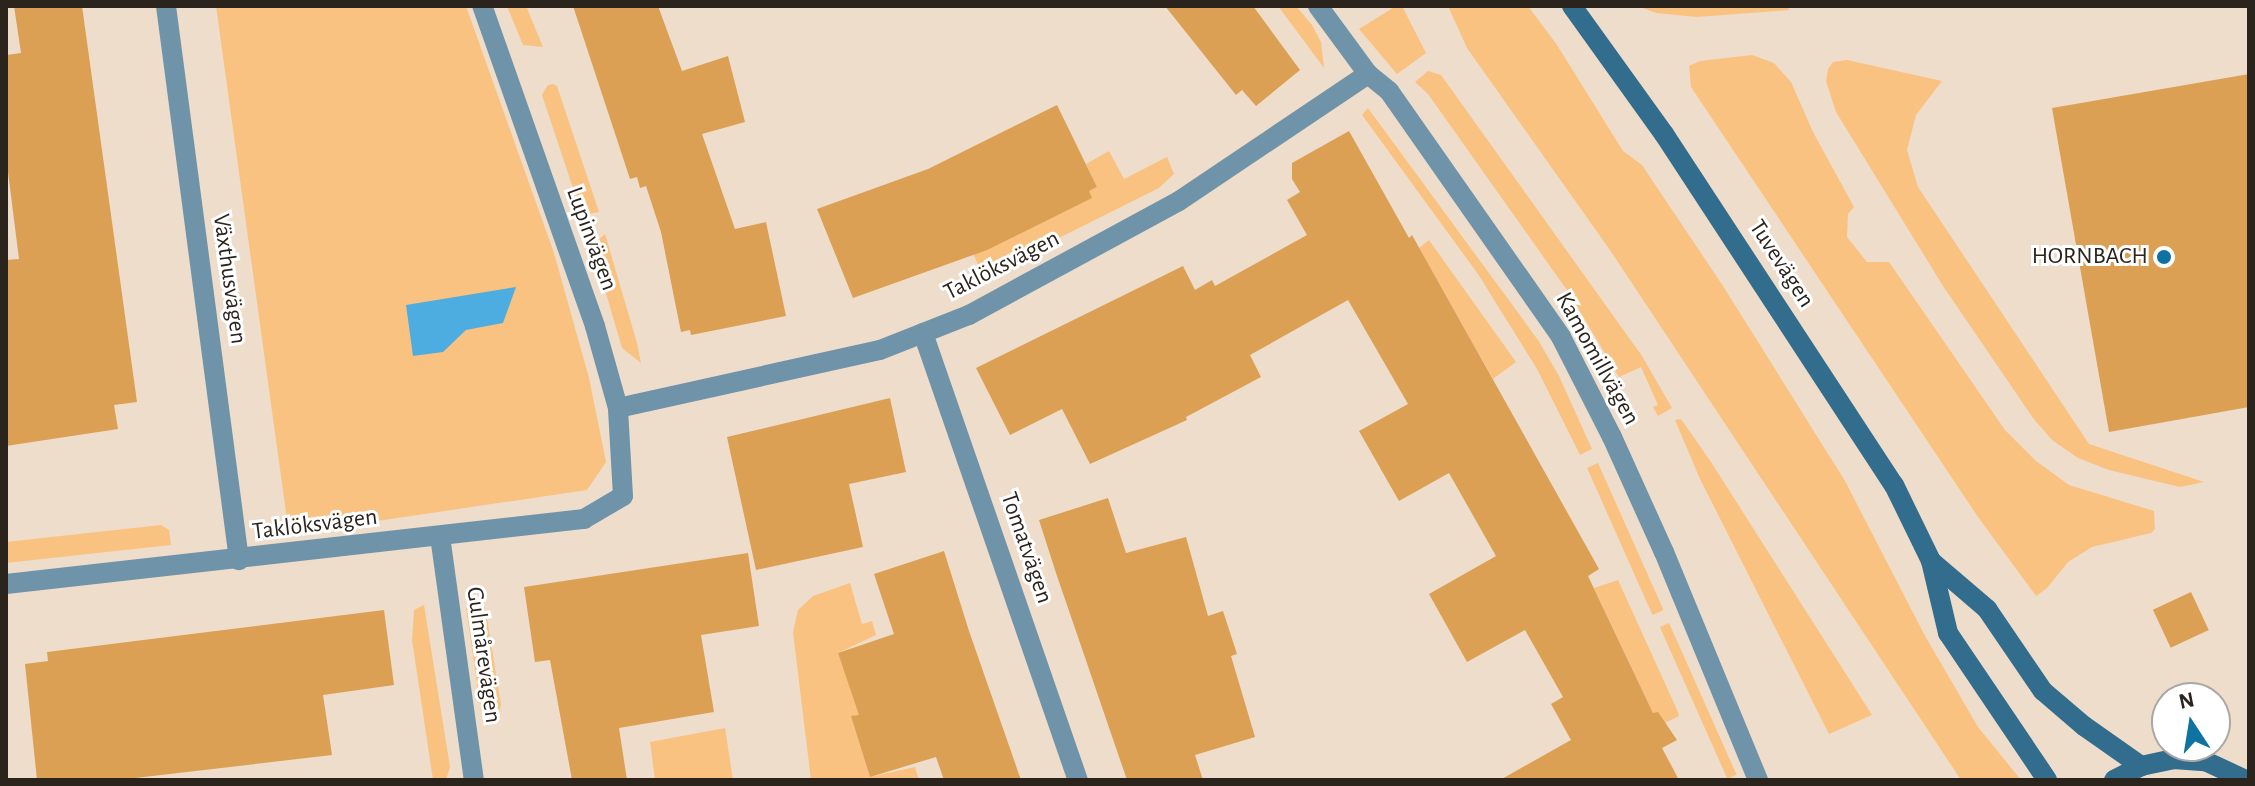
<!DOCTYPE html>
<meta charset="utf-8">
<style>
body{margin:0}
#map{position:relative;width:2255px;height:786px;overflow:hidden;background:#eeddca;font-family:"Alegreya Sans",sans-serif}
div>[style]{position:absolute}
.green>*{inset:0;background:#fac280;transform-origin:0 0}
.water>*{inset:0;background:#4dade0}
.building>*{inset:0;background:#dba054;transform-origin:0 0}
.minor>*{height:20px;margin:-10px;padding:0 10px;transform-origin:10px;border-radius:10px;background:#6f93a9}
.secondary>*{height:20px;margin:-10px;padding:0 10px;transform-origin:10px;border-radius:10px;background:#336d8d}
.dots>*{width:22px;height:22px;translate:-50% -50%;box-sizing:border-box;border:4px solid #fff;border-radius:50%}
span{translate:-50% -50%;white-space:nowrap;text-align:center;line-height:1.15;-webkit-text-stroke:6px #fff;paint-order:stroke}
.street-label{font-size:24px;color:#2b241d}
.poi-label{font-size:24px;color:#2b241d}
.right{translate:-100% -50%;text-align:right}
.frame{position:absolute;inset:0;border:8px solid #2b241d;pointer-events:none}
.north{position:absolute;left:2151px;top:682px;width:80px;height:80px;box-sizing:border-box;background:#fff;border:2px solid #aaa7a5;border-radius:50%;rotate:348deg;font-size:22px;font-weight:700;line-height:32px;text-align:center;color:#2b241d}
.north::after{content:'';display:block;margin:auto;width:28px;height:36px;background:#0e73a0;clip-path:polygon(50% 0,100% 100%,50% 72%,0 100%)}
</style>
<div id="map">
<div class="green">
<div style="clip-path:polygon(216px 6px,466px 6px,554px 253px,589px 378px,606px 462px,587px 490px,289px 534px)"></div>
<div style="clip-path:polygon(507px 6px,526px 6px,543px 47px,523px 45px)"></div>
<div style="clip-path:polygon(1278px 6px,1296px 6px,1312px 25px,1321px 42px,1324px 68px)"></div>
<div style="clip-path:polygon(1396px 6px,1402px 6px,1426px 53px,1397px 74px,1359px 29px)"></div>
<div style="clip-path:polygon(1448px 6px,1528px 6px,1557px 45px,1623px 151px,1642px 165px,1723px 286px,1845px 481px,1924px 634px,1978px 727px,2021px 780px,1961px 780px,1612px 253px,1467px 48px)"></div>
<div style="clip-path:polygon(1637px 6px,1785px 6px,1790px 10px,1697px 17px,1656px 13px)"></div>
<div style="clip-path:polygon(1752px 55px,1774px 63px,1791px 82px,1813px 132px,1854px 207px,1848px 214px,1847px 237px,1867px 262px,1889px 262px,2005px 430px,2036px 461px,2069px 485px,2154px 511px,2155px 529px,2151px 533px,2092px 547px,2068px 562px,2047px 588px,2036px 596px,1978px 517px,1691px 87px,1689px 66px,1700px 61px)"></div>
<div style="clip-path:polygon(1847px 60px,1942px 81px,1916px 115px,1907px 150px,1918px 187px,2089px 444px,2204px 482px,2180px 487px,2109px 470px,2078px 458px,2052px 440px,2033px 418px,1943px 286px,1836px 112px,1826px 81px,1828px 69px,1833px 62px)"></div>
<div style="clip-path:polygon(1428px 71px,1441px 75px,1642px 356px,1672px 408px,1658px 416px,1653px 407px,1658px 405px,1641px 367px,1619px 377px,1569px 293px,1428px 94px,1415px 82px)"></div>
<div style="clip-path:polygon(553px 84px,557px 86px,599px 212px,588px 214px,580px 209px,542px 95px,548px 85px)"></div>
<div style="clip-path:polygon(1368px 108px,1538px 340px,1559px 376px,1592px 449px,1580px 455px,1537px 369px,1478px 274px,1362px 115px)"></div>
<div style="clip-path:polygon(1109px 151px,1124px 179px,1167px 157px,1174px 174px,1159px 188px,983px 276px,969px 244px,1097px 187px,1086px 164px)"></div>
<div style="clip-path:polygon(605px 234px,637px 343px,641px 363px,622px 348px,592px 245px)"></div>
<div style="clip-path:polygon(1429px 240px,1516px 362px,1493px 379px,1419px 248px)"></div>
<div style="clip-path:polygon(1681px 419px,1711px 462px,1872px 715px,1829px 734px,1700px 479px,1675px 420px)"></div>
<div style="left:1598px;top:463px;width:161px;height:12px;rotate:66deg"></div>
<div style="clip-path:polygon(161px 525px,169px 530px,171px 545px,6px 563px,6px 542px)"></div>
<div style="clip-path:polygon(1618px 580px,1678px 712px,1679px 716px,1665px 723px,1653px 713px,1594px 588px)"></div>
<div style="clip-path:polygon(850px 583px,862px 624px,872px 621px,876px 635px,838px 653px,846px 675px,871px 667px,857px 734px,870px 777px,915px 767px,919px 780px,811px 780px,793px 632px,798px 610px,813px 596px)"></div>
<div style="clip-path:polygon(473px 599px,484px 605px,486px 612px,501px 705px,497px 720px,486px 718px,481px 711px,466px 608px)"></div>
<div style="clip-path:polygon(424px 605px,450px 767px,446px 780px,433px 780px,412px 640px,414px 610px)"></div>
<div style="left:1669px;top:623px;width:166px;height:10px;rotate:66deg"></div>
<div style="clip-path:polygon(725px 728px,733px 780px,655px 780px,650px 742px)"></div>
</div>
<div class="water">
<div style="clip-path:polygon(516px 287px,503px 323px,466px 330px,443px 352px,413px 356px,406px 305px)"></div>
</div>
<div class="building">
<div style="clip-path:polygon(14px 6px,82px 6px,137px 402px,114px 405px,118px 429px,6px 446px,6px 260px,19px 259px,6px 156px,6px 55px,21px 53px)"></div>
<div style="clip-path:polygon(573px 6px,658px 6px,682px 71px,728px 56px,745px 122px,702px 134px,735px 229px,766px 222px,786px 316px,691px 335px,690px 330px,681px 332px,661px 232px,646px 186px,640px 188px,637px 177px,630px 179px)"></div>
<div style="clip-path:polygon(1165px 6px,1253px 6px,1300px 70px,1256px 106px,1242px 90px,1236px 95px)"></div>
<div style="clip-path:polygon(2249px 74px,2249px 407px,2109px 432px,2052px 108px)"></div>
<div style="clip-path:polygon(1057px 105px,1097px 187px,1089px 191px,1092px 198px,987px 250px,853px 298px,817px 209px,928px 169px)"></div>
<div style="clip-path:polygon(1349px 131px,1409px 238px,1412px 235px,1599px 569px,1588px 576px,1653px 713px,1658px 712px,1677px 740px,1662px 748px,1679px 780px,1500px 780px,1571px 740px,1551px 704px,1563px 697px,1525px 630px,1467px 662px,1429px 594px,1496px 556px,1449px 473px,1399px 501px,1359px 431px,1408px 404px,1348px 300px,1250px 355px,1261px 377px,1186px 417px,1187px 420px,1090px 464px,1062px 409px,1010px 435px,976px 368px,1183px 266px,1195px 290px,1212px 280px,1215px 286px,1307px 235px,1287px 200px,1300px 192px,1292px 179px,1292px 163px)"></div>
<div style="clip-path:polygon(890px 398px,906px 472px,849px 484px,863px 547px,756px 570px,727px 437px)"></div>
<div style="clip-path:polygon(1108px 498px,1126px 553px,1186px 537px,1208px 616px,1223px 611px,1237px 654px,1231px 656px,1255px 737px,1195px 755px,1203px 780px,1127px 780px,1056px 573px,1039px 520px)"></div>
<div style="clip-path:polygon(944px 551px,969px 631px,1021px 780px,944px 780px,936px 757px,870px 777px,851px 716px,859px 715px,838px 653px,894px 634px,874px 574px)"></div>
<div style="clip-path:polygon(748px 553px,759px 626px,701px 635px,714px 712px,619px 728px,627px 780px,572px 780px,550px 660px,535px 662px,524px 587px)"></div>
<div style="left:2191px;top:592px;width:42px;height:42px;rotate:65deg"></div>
<div style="clip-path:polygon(384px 610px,394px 685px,323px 695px,332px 755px,118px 780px,37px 780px,25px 664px,48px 661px,47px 652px)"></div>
</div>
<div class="minor">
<div style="left:166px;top:6px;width:559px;rotate:82.49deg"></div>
<div style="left:1318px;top:6px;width:84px;rotate:53.7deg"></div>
<div style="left:1368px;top:74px;width:27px;rotate:39deg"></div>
<div style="left:1389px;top:91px;width:300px;rotate:55deg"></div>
<div style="left:1561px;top:337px;width:112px;rotate:63deg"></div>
<div style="left:1612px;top:437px;width:126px;rotate:65.7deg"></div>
<div style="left:1664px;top:552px;width:247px;rotate:67.6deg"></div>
<div style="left:923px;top:333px;width:473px;rotate:70.9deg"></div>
<div style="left:618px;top:408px;width:268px;rotate:-12.5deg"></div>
<div style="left:880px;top:350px;width:96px;rotate:-21.5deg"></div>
<div style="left:969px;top:315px;width:239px;rotate:-28.5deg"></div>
<div style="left:1179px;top:201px;width:228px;rotate:-33.9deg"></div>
<div style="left:440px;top:536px;width:246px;rotate:82.1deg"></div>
<div style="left:6px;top:584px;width:582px;rotate:-6.42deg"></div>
<div style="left:584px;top:519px;width:45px;rotate:-30.5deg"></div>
<div style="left:623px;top:496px;width:88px;rotate:-93.3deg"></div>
<div style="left:618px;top:408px;width:85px;rotate:-105.7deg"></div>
<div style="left:595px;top:326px;width:339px;rotate:-109.4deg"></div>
</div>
<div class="secondary">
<div style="left:1572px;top:6px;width:158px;rotate:54.3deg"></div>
<div style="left:1664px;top:134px;width:420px;rotate:56.8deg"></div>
<div style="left:1894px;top:485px;width:85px;rotate:64deg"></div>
<div style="left:1931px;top:561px;width:74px;rotate:76.7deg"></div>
<div style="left:1948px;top:633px;width:177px;rotate:56deg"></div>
<div style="left:1931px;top:561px;width:74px;rotate:40.6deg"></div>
<div style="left:1987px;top:609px;width:99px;rotate:55.7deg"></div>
<div style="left:2043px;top:691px;width:54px;rotate:40.5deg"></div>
<div style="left:2084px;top:726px;width:70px;rotate:35.1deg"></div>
<div style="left:2114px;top:780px;width:30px;rotate:-27deg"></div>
<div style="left:2141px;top:766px;width:33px;rotate:-12deg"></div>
<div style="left:2173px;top:759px;width:32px;rotate:4deg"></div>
<div style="left:2205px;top:761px;width:45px;rotate:24.9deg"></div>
</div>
<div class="dots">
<div style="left:2164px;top:257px;background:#0e73a0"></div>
</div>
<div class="street-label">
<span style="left:591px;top:239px;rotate:70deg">Lupinvägen</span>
<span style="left:1781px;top:264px;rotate:57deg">Tuvevägen</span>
<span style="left:1002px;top:266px;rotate:-27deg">Taklöksvägen</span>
<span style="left:229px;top:279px;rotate:82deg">Växthusvägen</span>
<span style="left:1597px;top:359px;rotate:61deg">Kamomillvägen</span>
<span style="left:315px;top:525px;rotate:-7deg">Taklöksvägen</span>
<span style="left:1026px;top:548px;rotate:71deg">Tomatvägen</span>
<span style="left:483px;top:655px;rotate:82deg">Gulmårevägen</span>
</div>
<div class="poi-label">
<span class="right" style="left:2148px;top:257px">HORNBACH</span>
</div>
<div class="frame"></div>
<div class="north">N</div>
</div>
